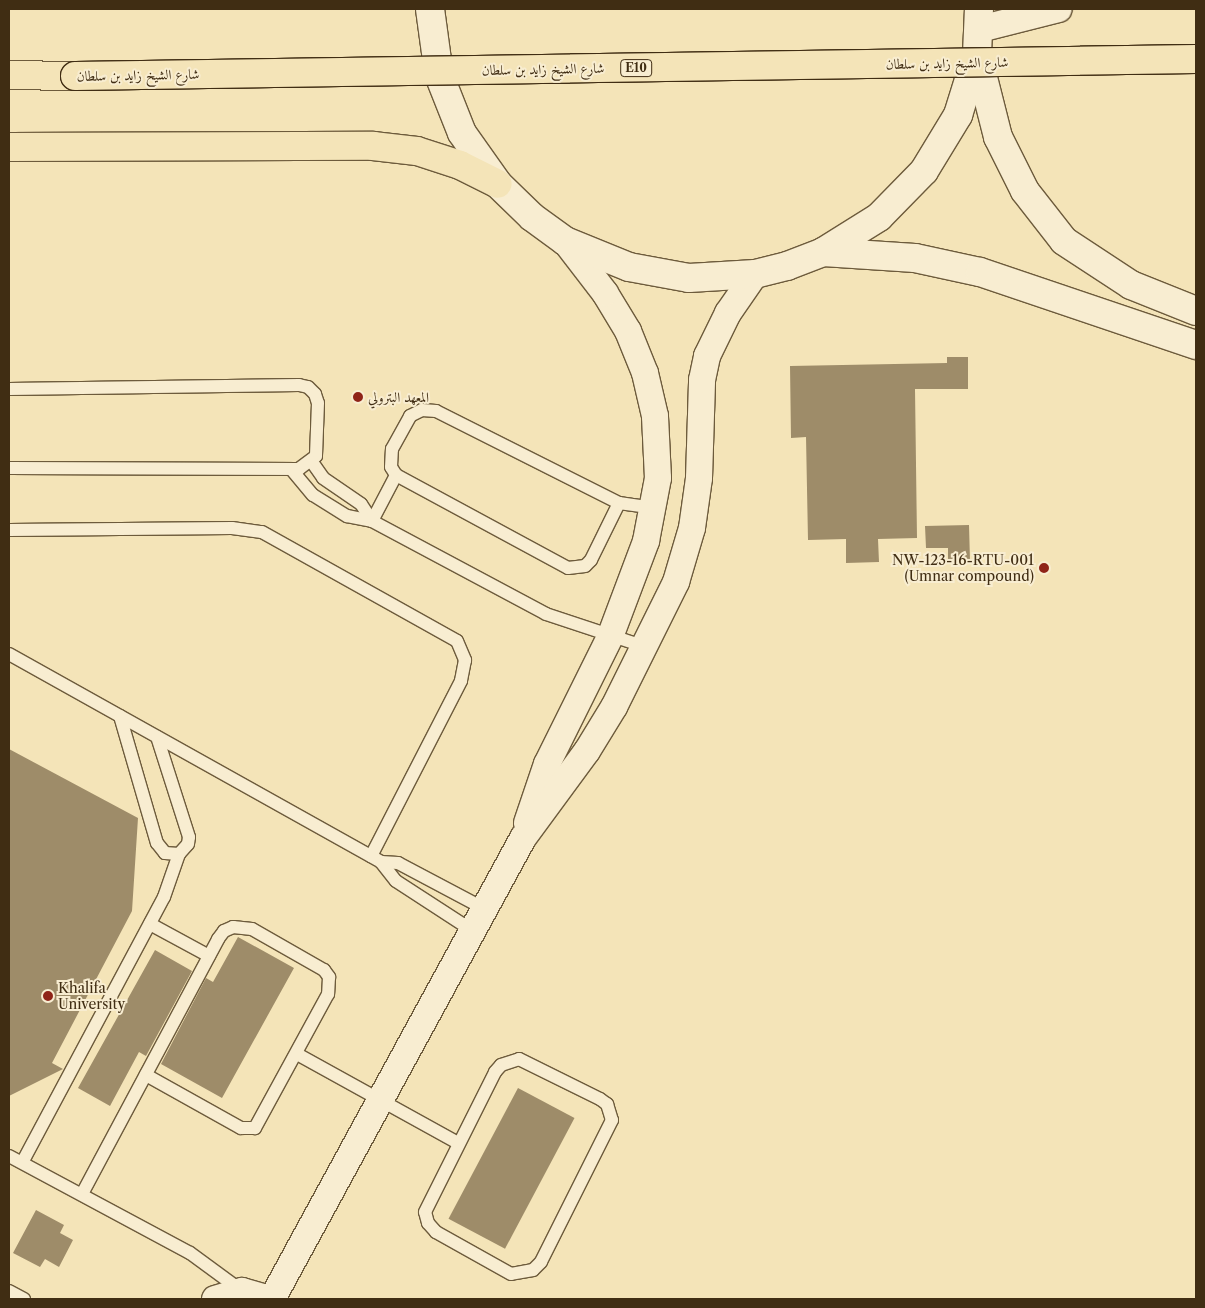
<!DOCTYPE html>
<meta charset="utf-8">
<style>
body{margin:0}
#map{position:relative;width:1205px;height:1308px;overflow:hidden;background:#f4e4b8;font-family:"Libre Caslon Text",Amiri,serif}
div>[style]{position:absolute}
.building>*{inset:0;background:#9e8c69;transform-origin:0 0}
.roads{filter:drop-shadow(1px 0 #6d5b3c) drop-shadow(-1px 0 #6d5b3c) drop-shadow(0 1px #6d5b3c) drop-shadow(0 -1px #6d5b3c)}
.lane>*{height:12px;margin:-6px;padding:0 6px;transform-origin:6px;border-radius:6px;background:#f8edd1}
.street>*{height:26px;margin:-13px;padding:0 13px;transform-origin:13px;border-radius:13px;background:#f8edd1}
.secondary>*{height:28px;margin:-14px;padding:0 14px;transform-origin:14px;border-radius:14px;background:#f8edd1}
.highway>*{height:28px;margin:-14px;padding:0 14px;transform-origin:14px;border-radius:14px;background:#f4e4b8}
.bridges{filter:drop-shadow(1px 0 #402d13) drop-shadow(-1px 0 #402d13) drop-shadow(0 1px #402d13) drop-shadow(0 -1px #402d13)}
.highway-bridge>*{height:28px;margin:-14px;padding:0 14px;transform-origin:14px;border-radius:14px;background:#f4e4b8}
.dots>*{width:14px;height:14px;translate:-50% -50%;box-sizing:border-box;border:2px solid #f8edd1;border-radius:50%}
span{translate:-50% -50%;white-space:nowrap;text-align:center;line-height:1.15;-webkit-text-stroke:4px #f8edd1;paint-order:stroke}
.shield-label span{padding:1px 4px;background:#f8edd1;border:1px solid;border-radius:4px;-webkit-text-stroke-width:0}
.shield-label{font-size:12px;color:#402d13;font-weight:700}
.street-label{font-size:14px;color:#402d13}
.poi-label{font-size:14px;color:#402d13}
.left{translate:0 -50%;text-align:left}
.right{translate:-100% -50%;text-align:right}
.frame{position:absolute;inset:0;border:10px solid #402d13;pointer-events:none}
</style>
<div id="map">
<div class="building">
<div style="clip-path:polygon(947px 357px,968px 357px,968px 389px,915px 389px,917px 538px,878px 539px,879px 562px,846px 563px,846px 539px,808px 540px,806px 437px,791px 438px,790px 366px,947px 363px)"></div>
<div style="clip-path:polygon(969px 525px,970px 561px,948px 561px,948px 548px,926px 548px,925px 526px)"></div>
<div style="clip-path:polygon(9px 749px,138px 818px,132px 911px,52px 1063px,63px 1069px,9px 1096px)"></div>
<div style="clip-path:polygon(238px 937px,294px 968px,222px 1098px,161px 1064px,206px 978px,213px 982px)"></div>
<div style="clip-path:polygon(155px 950px,192px 971px,146px 1056px,139px 1052px,110px 1106px,78px 1088px)"></div>
<div style="left:518px;top:1088px;width:64px;height:148px;rotate:28deg"></div>
<div style="clip-path:polygon(36px 1210px,64px 1225px,60px 1233px,73px 1240px,59px 1267px,45px 1259px,40px 1267px,13px 1253px)"></div>
</div>
<div class="roads">
<div class="lane">
<div style="left:9px;top:389px;width:290px;rotate:-0.8deg"></div>
<div style="left:299px;top:385px;width:9px;rotate:13deg"></div>
<div style="left:308px;top:387px;width:10px;rotate:45deg"></div>
<div style="left:315px;top:394px;width:9px;rotate:72deg"></div>
<div style="left:318px;top:403px;width:53px;rotate:92.2deg"></div>
<div style="left:316px;top:456px;width:21px;rotate:143deg"></div>
<div style="left:299px;top:469px;width:290px;rotate:-179.8deg"></div>
<div style="left:422px;top:410px;width:14px;rotate:4deg"></div>
<div style="left:436px;top:411px;width:205px;rotate:26.7deg"></div>
<div style="left:619px;top:503px;width:64px;rotate:116.2deg"></div>
<div style="left:591px;top:560px;width:8px;rotate:135deg"></div>
<div style="left:585px;top:566px;width:17px;rotate:173deg"></div>
<div style="left:568px;top:568px;width:196px;rotate:-151.6deg"></div>
<div style="left:396px;top:475px;width:9px;rotate:-122deg"></div>
<div style="left:391px;top:467px;width:18px;rotate:-87deg"></div>
<div style="left:392px;top:449px;width:38px;rotate:-61deg"></div>
<div style="left:410px;top:416px;width:13px;rotate:-27deg"></div>
<div style="left:312px;top:462px;width:19px;rotate:55deg"></div>
<div style="left:323px;top:478px;width:46px;rotate:34.4deg"></div>
<div style="left:361px;top:504px;width:20px;rotate:57deg"></div>
<div style="left:291px;top:469px;width:34px;rotate:50deg"></div>
<div style="left:313px;top:495px;width:40px;rotate:32deg"></div>
<div style="left:347px;top:516px;width:25px;rotate:11deg"></div>
<div style="left:372px;top:521px;width:197px;rotate:28.1deg"></div>
<div style="left:546px;top:614px;width:105px;rotate:18.3deg"></div>
<div style="left:619px;top:503px;width:35px;rotate:8deg"></div>
<div style="left:372px;top:521px;width:52px;rotate:-62.4deg"></div>
<div style="left:9px;top:530px;width:223px;rotate:-0.5deg"></div>
<div style="left:232px;top:528px;width:30px;rotate:8deg"></div>
<div style="left:262px;top:532px;width:223px;rotate:29.2deg"></div>
<div style="left:457px;top:641px;width:21px;rotate:67deg"></div>
<div style="left:465px;top:660px;width:21px;rotate:101deg"></div>
<div style="left:461px;top:681px;width:197px;rotate:117.2deg"></div>
<div style="left:9px;top:654px;width:426px;rotate:29.2deg"></div>
<div style="left:381px;top:862px;width:17px;rotate:3deg"></div>
<div style="left:398px;top:863px;width:98px;rotate:27.9deg"></div>
<div style="left:120px;top:716px;width:132px;rotate:73.8deg"></div>
<div style="left:157px;top:843px;width:13px;rotate:51deg"></div>
<div style="left:165px;top:853px;width:14px;rotate:4deg"></div>
<div style="left:179px;top:854px;width:13px;rotate:-48deg"></div>
<div style="left:188px;top:844px;width:7px;rotate:-82deg"></div>
<div style="left:189px;top:837px;width:105px;rotate:-107.7deg"></div>
<div style="left:381px;top:862px;width:24px;rotate:52deg"></div>
<div style="left:396px;top:881px;width:92px;rotate:33deg"></div>
<div style="left:150px;top:924px;width:67px;rotate:28.5deg"></div>
<div style="left:297px;top:1054px;width:184px;rotate:28.9deg"></div>
<div style="left:519px;top:1059px;width:90px;rotate:26.3deg"></div>
<div style="left:600px;top:1099px;width:9px;rotate:36deg"></div>
<div style="left:607px;top:1104px;width:17px;rotate:73deg"></div>
<div style="left:612px;top:1120px;width:159px;rotate:116.6deg"></div>
<div style="left:541px;top:1262px;width:11px;rotate:135deg"></div>
<div style="left:533px;top:1270px;width:22px;rotate:170deg"></div>
<div style="left:511px;top:1274px;width:86px;rotate:-150.8deg"></div>
<div style="left:436px;top:1232px;width:12px;rotate:-132deg"></div>
<div style="left:428px;top:1223px;width:11px;rotate:-105deg"></div>
<div style="left:425px;top:1212px;width:157px;rotate:-63.4deg"></div>
<div style="left:495px;top:1072px;width:9px;rotate:-49deg"></div>
<div style="left:501px;top:1065px;width:19px;rotate:-18deg"></div>
<div style="left:9px;top:1156px;width:205px;rotate:28.2deg"></div>
<div style="left:190px;top:1253px;width:64px;rotate:36.2deg"></div>
<div style="left:23px;top:1161px;width:299px;rotate:-61.9deg"></div>
<div style="left:164px;top:897px;width:46px;rotate:-70.8deg"></div>
<div style="left:82px;top:1194px;width:289px;rotate:-61.9deg"></div>
<div style="left:218px;top:939px;width:10px;rotate:-53deg"></div>
<div style="left:224px;top:931px;width:10px;rotate:-24deg"></div>
<div style="left:233px;top:927px;width:19px;rotate:6deg"></div>
<div style="left:252px;top:929px;width:83px;rotate:29.7deg"></div>
<div style="left:324px;top:970px;width:9px;rotate:54deg"></div>
<div style="left:329px;top:977px;width:17px;rotate:93deg"></div>
<div style="left:328px;top:994px;width:153px;rotate:118.6deg"></div>
<div style="left:255px;top:1128px;width:14px;rotate:180deg"></div>
<div style="left:241px;top:1128px;width:109px;rotate:-150.8deg"></div>
<div style="left:9px;top:1291px;width:17px;rotate:28deg"></div>
</div>
<div class="street">
<div style="left:980px;top:29px;width:81px;rotate:-14.2deg"></div>
<div style="left:527px;top:823px;width:62px;rotate:-71.3deg"></div>
<div style="left:547px;top:764px;width:142px;rotate:-63.6deg"></div>
<div style="left:610px;top:637px;width:103px;rotate:-69.4deg"></div>
<div style="left:646px;top:541px;width:64px;rotate:-79.2deg"></div>
<div style="left:658px;top:478px;width:62px;rotate:-92.8deg"></div>
<div style="left:655px;top:416px;width:44px;rotate:-103.1deg"></div>
<div style="left:645px;top:373px;width:45px;rotate:-112deg"></div>
<div style="left:628px;top:331px;width:44px;rotate:-121.2deg"></div>
<div style="left:605px;top:293px;width:66px;rotate:-127.6deg"></div>
<div style="left:215px;top:1299px;width:28px;rotate:-17deg"></div>
<div style="left:242px;top:1291px;width:29px;rotate:16deg"></div>
<div style="left:272px;top:1299px;width:525px;rotate:-61.43deg"></div>
<div style="left:523px;top:838px;width:108px;rotate:-53.7deg"></div>
<div style="left:587px;top:751px;width:52px;rotate:-58.5deg"></div>
<div style="left:614px;top:707px;width:140px;rotate:-63.6deg"></div>
<div style="left:676px;top:582px;width:56px;rotate:-73.5deg"></div>
<div style="left:692px;top:528px;width:50px;rotate:-82deg"></div>
<div style="left:699px;top:478px;width:98px;rotate:-88.2deg"></div>
<div style="left:702px;top:380px;width:25px;rotate:-78deg"></div>
<div style="left:707px;top:356px;width:48px;rotate:-64deg"></div>
<div style="left:728px;top:313px;width:47px;rotate:-55.3deg"></div>
</div>
<div class="secondary">
<div style="left:430px;top:9px;width:67px;rotate:82.2deg"></div>
<div style="left:439px;top:75px;width:62px;rotate:68.4deg"></div>
<div style="left:462px;top:133px;width:62px;rotate:54.8deg"></div>
<div style="left:498px;top:184px;width:47px;rotate:44.1deg"></div>
<div style="left:532px;top:217px;width:41px;rotate:36deg"></div>
<div style="left:565px;top:241px;width:69px;rotate:22.1deg"></div>
<div style="left:629px;top:267px;width:61px;rotate:10.4deg"></div>
<div style="left:689px;top:278px;width:66px;rotate:-3.5deg"></div>
<div style="left:755px;top:274px;width:33px;rotate:-14deg"></div>
<div style="left:787px;top:266px;width:39px;rotate:-21deg"></div>
<div style="left:823px;top:252px;width:66px;rotate:-32deg"></div>
<div style="left:879px;top:217px;width:64px;rotate:-45.6deg"></div>
<div style="left:924px;top:171px;width:66px;rotate:-58.7deg"></div>
<div style="left:958px;top:115px;width:64px;rotate:-72.7deg"></div>
<div style="left:977px;top:54px;width:45px;rotate:-87.5deg"></div>
<div style="left:977px;top:54px;width:86px;rotate:75.8deg"></div>
<div style="left:998px;top:137px;width:60px;rotate:63.4deg"></div>
<div style="left:1025px;top:191px;width:63px;rotate:52deg"></div>
<div style="left:1064px;top:241px;width:80px;rotate:33.3deg"></div>
<div style="left:1131px;top:285px;width:70px;rotate:21.8deg"></div>
<div style="left:823px;top:252px;width:92px;rotate:3.7deg"></div>
<div style="left:915px;top:258px;width:66px;rotate:12.2deg"></div>
<div style="left:980px;top:272px;width:228px;rotate:18.7deg"></div>
</div>
<div class="highway">
<div style="left:9px;top:75px;width:66px;rotate:0.9deg"></div>
<div style="left:9px;top:147px;width:364px;rotate:-0.2deg"></div>
<div style="left:373px;top:146px;width:44px;rotate:6.5deg"></div>
<div style="left:417px;top:151px;width:45px;rotate:18deg"></div>
<div style="left:460px;top:165px;width:42px;rotate:26.6deg"></div>
</div>
</div>
<div class="bridges">
<div class="highway-bridge">
<div style="left:75px;top:76px;width:1121px;rotate:-0.87deg"></div>
</div>
</div>
<div class="dots">
<div style="left:358px;top:397px;background:#8f2418"></div>
<div style="left:1044px;top:568px;background:#8f2418"></div>
<div style="left:48px;top:996px;background:#8f2418"></div>
</div>
<div class="shield-label">
<span style="left:636px;top:68px">E10</span>
</div>
<div class="street-label">
<span style="left:947px;top:63px;rotate:-1deg">شارع الشيخ زايد بن سلطان</span>
<span style="left:543px;top:69px;rotate:-1deg">شارع الشيخ زايد بن سلطان</span>
<span style="left:138px;top:75px;rotate:-1deg">شارع الشيخ زايد بن سلطان</span>
</div>
<div class="poi-label">
<span class="left" style="left:368px;top:397px">المعهد البترولي</span>
<span class="right" style="left:1034px;top:568px">NW-123-16-RTU-001<br>(Umnar compound)</span>
<span class="left" style="left:58px;top:996px">Khalifa<br>University</span>
</div>
<div class="frame"></div>
</div>
